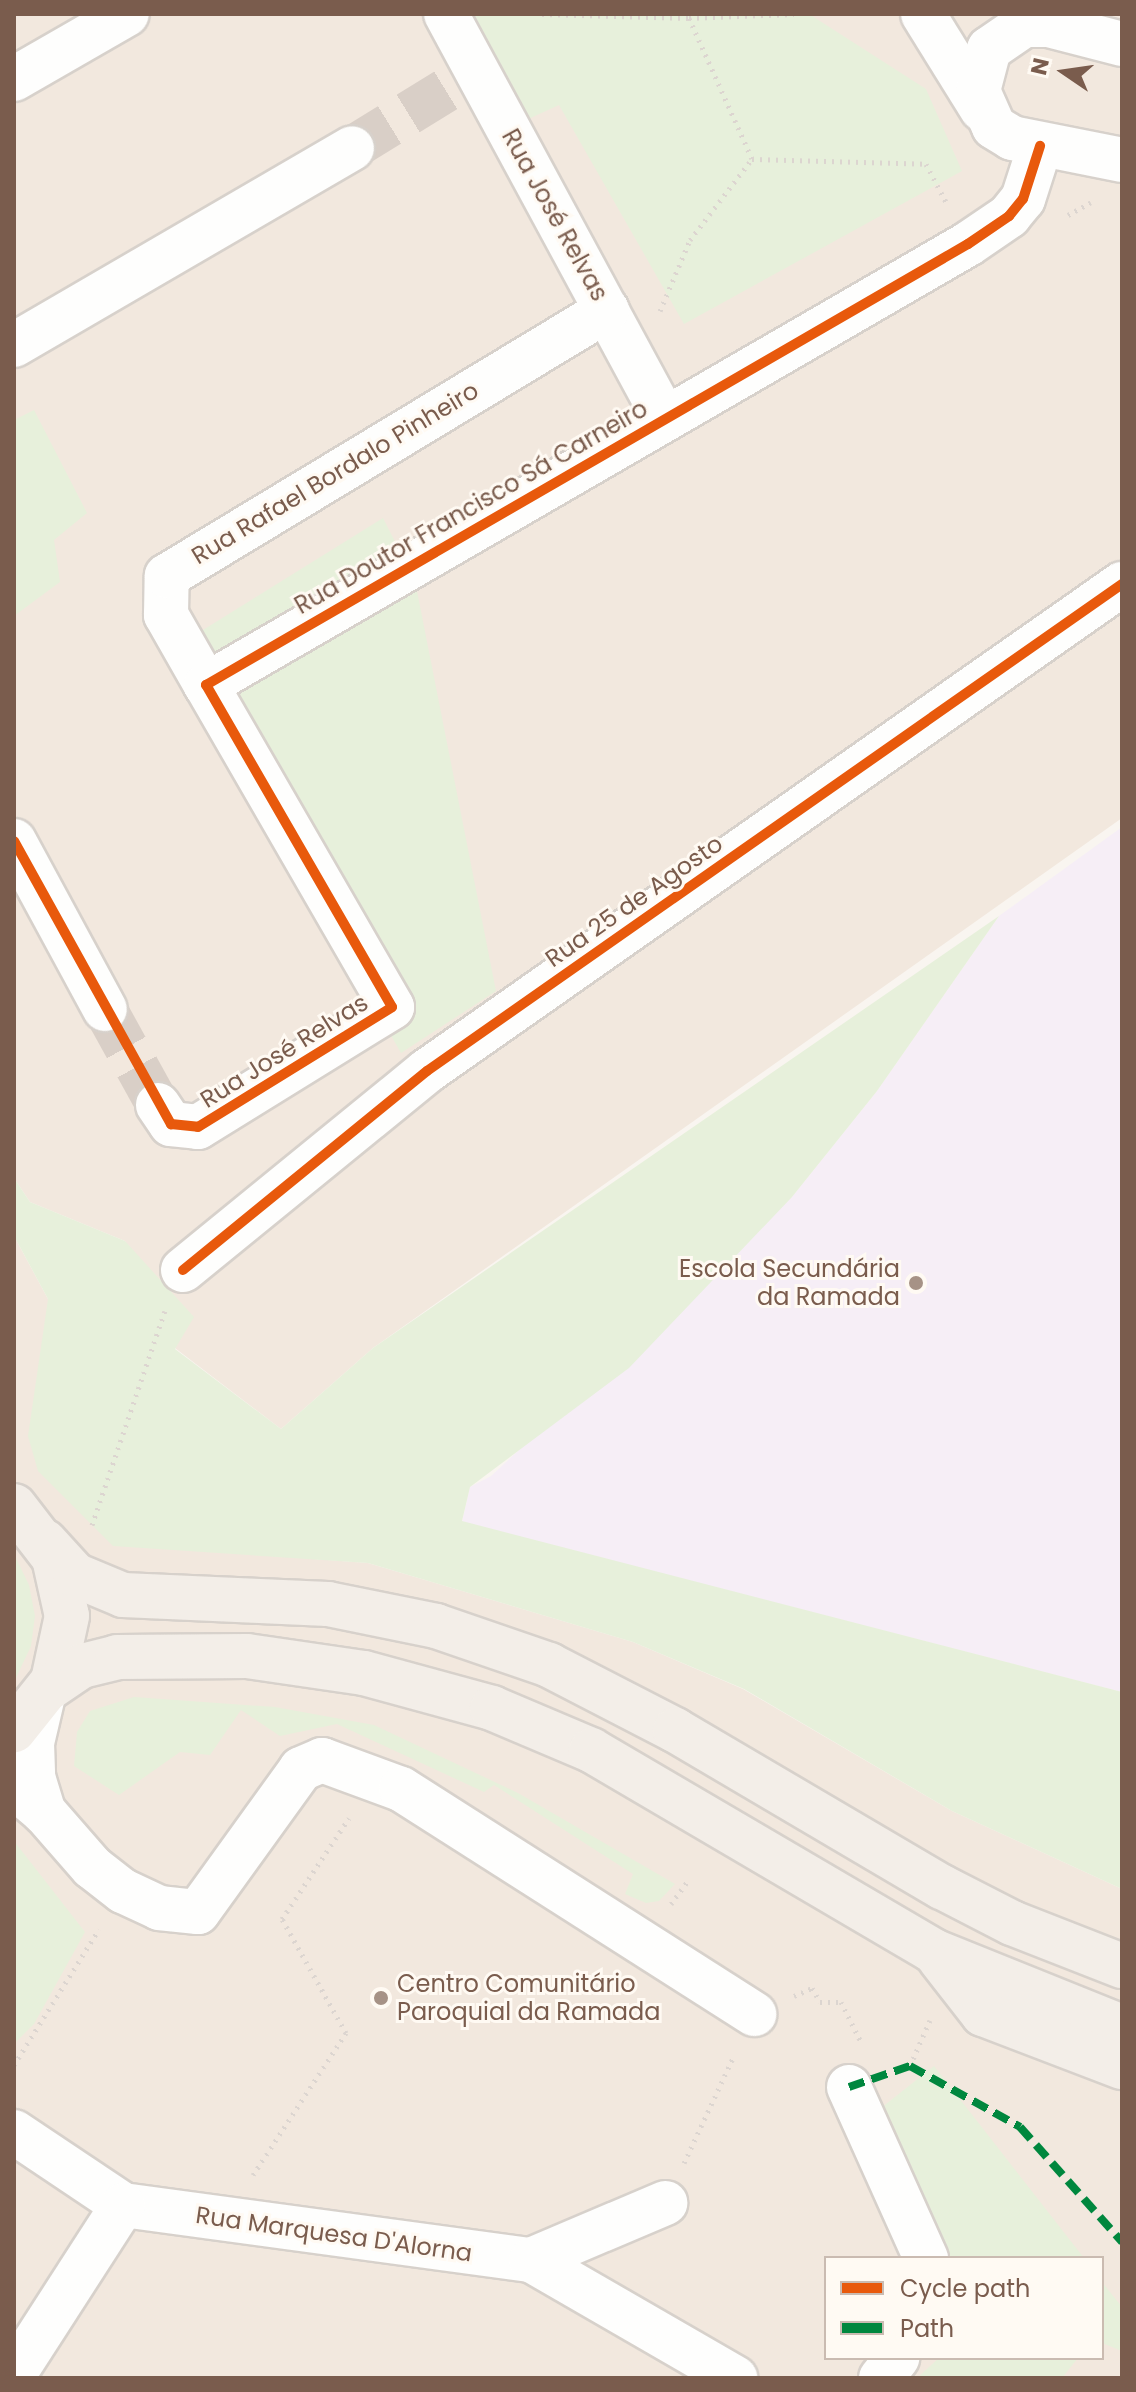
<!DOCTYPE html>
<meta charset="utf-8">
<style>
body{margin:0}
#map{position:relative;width:1136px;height:2392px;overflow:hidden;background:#f9f5f0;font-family:Poppins,sans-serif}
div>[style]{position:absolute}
.residential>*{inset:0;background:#f2e8de}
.education>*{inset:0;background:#f6eef6}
.green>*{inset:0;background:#e7f0db}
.minor-tunnel>*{height:44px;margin-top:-22px;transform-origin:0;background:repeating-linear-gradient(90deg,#d9cfc7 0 44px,transparent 0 66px)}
.path>*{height:5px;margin-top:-2.5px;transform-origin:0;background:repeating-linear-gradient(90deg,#dcd5d0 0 2px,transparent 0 8px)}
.roads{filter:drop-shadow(2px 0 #d7d1cb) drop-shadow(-2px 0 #d7d1cb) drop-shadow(0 2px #d7d1cb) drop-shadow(0 -2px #d7d1cb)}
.minor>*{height:44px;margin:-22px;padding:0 22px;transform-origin:22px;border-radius:22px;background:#fefefd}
.major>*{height:44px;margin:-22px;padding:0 22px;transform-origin:22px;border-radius:22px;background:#f3eee8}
.quiet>*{height:8px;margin-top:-4px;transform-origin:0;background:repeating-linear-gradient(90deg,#00873e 0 16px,transparent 0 24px)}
.cycleway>*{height:10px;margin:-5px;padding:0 5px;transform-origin:5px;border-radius:5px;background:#e8590c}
.dots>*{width:22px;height:22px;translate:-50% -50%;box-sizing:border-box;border:4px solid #fffaf3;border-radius:50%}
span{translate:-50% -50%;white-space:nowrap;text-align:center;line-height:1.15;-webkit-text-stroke:6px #fffaf3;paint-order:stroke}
.street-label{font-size:24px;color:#7a5c4d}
.poi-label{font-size:24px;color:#7a5c4d}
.right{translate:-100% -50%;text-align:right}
.left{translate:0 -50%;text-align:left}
.frame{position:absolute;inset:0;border:16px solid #7a5c4d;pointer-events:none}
.legend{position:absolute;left:824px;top:2256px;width:280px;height:104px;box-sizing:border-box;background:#fffaf3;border:2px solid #cabbb1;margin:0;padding:10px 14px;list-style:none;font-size:24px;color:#7a5c4d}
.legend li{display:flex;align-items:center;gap:16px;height:40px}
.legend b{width:40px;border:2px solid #cabbb1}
.north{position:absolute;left:1024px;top:32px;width:80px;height:80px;-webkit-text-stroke:6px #fffaf3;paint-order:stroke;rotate:283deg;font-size:22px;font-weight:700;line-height:32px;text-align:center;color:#7a5c4d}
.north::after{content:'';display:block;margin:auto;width:28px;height:36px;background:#7a5c4d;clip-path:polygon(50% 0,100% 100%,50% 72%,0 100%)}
</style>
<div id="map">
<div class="residential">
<div style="clip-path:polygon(14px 14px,1122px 14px,1122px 818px,373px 1348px,281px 1429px,175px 1348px,125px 1241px,30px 1202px,14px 1178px)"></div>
<div style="clip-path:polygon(evenodd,14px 1236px,48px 1299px,138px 1546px,368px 1563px,633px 1642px,743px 1689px,952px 1811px,1122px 1889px,1122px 2378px,14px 2378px,14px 1236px,826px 2258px,1102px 2258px,1102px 2358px,826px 2358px,826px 2258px)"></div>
</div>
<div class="education">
<div style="clip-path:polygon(1122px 827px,1122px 1692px,462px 1522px,470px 1487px,491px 1476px,792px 1197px,877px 1091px,999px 916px)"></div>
</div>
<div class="green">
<div style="clip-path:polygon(465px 14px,809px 14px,926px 89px,962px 171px,684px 324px,559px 105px,524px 121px)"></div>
<div style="clip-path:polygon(34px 410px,87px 513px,54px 540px,60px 582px,14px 616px,14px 420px)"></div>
<div style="clip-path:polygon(383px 518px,415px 581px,496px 991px,401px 1053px,193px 685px,203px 630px)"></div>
<div style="clip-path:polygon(999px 916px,877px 1091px,792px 1197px,629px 1368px,470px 1487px,462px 1521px,1122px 1692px,1122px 1889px,952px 1811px,744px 1689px,633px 1642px,368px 1563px,113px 1546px,38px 1471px,28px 1436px,48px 1299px,14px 1236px,14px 1178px,30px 1202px,125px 1241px,194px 1317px,175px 1349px,281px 1429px,373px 1348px)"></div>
<div style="clip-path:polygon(14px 1554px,29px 1585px,35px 1616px,31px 1646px,14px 1682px)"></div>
<div style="clip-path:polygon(134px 1697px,275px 1707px,374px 1725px,518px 1793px,675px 1884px,659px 1901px,646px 1903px,625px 1894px,633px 1874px,494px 1785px,484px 1792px,337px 1724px,280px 1736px,241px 1710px,210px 1755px,180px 1752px,119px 1795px,74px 1766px,77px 1732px,90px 1711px)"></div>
<div style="clip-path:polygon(14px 1841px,85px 1932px,34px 2024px,14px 2044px)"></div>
<div style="clip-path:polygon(934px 2066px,1084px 2258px,950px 2258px,881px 2108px)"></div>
<div style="clip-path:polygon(1102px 2282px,1122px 2307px,1122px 2351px,1102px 2343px)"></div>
<div style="clip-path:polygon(939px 2358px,1078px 2358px,1062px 2378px,917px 2378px)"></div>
</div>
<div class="minor-tunnel">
<div style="left:352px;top:148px;width:147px;rotate:-31.6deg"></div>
<div style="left:105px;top:1009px;width:110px;rotate:61.1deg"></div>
</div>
<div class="path">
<div style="left:542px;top:14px;width:147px;rotate:1.6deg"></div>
<div style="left:689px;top:18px;width:154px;rotate:65.9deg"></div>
<div style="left:752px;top:159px;width:174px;rotate:1.6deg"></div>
<div style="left:926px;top:164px;width:43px;rotate:62.2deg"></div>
<div style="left:689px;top:18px;width:105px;rotate:-2.2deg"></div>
<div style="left:1068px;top:215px;width:26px;rotate:-29deg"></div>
<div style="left:660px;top:311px;width:77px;rotate:-67.1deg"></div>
<div style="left:690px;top:240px;width:102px;rotate:-52.6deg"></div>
<div style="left:92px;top:1525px;width:226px;rotate:-71.2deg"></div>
<div style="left:671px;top:1904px;width:31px;rotate:-54deg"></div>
<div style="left:794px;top:1996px;width:20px;rotate:-24deg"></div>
<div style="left:812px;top:1988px;width:16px;rotate:60deg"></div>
<div style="left:820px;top:2002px;width:21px"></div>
<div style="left:841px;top:2002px;width:45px;rotate:63.4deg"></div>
<div style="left:14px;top:2065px;width:160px;rotate:-58deg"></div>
<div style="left:910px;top:2066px;width:50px;rotate:-66.5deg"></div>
<div style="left:684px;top:2163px;width:118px;rotate:-65deg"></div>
<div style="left:253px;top:2175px;width:170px;rotate:-56.8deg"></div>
<div style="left:346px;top:2033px;width:131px;rotate:-119.3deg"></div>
<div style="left:282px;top:1919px;width:121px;rotate:-56.4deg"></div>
</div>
<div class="roads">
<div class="minor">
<div style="left:446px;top:14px;width:458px;rotate:61.6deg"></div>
<div style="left:923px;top:14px;width:112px;rotate:58.2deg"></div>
<div style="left:1122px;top:44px;width:75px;rotate:-165.4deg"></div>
<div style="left:1049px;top:25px;width:25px;rotate:180deg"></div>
<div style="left:1024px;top:25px;width:42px;rotate:145.6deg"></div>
<div style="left:989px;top:49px;width:43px;rotate:104.7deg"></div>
<div style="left:978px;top:91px;width:39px;rotate:66deg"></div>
<div style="left:994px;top:127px;width:21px;rotate:31deg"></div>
<div style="left:1012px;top:138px;width:112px;rotate:11.3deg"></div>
<div style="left:14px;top:79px;width:130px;rotate:-29.9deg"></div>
<div style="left:14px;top:345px;width:391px;rotate:-30.2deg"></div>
<div style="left:206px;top:685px;width:81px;rotate:-119.7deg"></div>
<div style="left:166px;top:615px;width:39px;rotate:-89deg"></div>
<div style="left:167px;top:576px;width:514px;rotate:-31.15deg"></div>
<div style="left:14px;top:841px;width:191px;rotate:61.6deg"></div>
<div style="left:158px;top:1105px;width:23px;rotate:56deg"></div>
<div style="left:171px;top:1124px;width:27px;rotate:6deg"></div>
<div style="left:198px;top:1127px;width:228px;rotate:-31.7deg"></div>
<div style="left:392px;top:1007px;width:372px;rotate:-120deg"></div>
<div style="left:206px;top:685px;width:880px;rotate:-30.06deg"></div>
<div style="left:968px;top:244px;width:50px;rotate:-34.3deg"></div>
<div style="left:1009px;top:216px;width:22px;rotate:-51deg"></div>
<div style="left:1023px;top:199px;width:56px;rotate:-72.2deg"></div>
<div style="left:183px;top:1270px;width:315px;rotate:-39.2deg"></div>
<div style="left:427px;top:1071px;width:849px;rotate:-35.02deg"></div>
<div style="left:42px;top:1700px;width:44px;rotate:103.1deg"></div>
<div style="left:32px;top:1743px;width:34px;rotate:88deg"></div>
<div style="left:33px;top:1777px;width:37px;rotate:73deg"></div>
<div style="left:14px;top:1787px;width:39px;rotate:40deg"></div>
<div style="left:44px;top:1812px;width:73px;rotate:48.9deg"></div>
<div style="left:92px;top:1867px;width:39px;rotate:38deg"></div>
<div style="left:123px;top:1891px;width:40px;rotate:25deg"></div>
<div style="left:159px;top:1908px;width:39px;rotate:6deg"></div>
<div style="left:198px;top:1912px;width:176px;rotate:-54.2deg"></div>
<div style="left:301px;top:1769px;width:23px;rotate:-23deg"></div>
<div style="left:322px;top:1760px;width:84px;rotate:20.2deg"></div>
<div style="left:401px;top:1789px;width:419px;rotate:32.5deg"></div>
<div style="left:849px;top:2087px;width:188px;rotate:65.8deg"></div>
<div style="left:14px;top:2132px;width:131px;rotate:33.8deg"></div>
<div style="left:123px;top:2205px;width:412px;rotate:7.7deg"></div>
<div style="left:531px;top:2260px;width:146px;rotate:-23deg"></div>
<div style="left:531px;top:2260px;width:236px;rotate:30deg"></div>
<div style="left:14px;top:2374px;width:201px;rotate:-57.2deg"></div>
<div style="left:881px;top:2378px;width:26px;rotate:-51deg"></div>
</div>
<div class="major">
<div style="left:14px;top:1506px;width:66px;rotate:52.4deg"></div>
<div style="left:54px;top:1558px;width:59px;rotate:77.4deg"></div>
<div style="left:67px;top:1616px;width:66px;rotate:102.2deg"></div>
<div style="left:53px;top:1681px;width:63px;rotate:128.5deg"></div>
<div style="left:45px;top:1542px;width:45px;rotate:47.7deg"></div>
<div style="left:75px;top:1575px;width:52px;rotate:22.6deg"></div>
<div style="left:123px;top:1595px;width:205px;rotate:2.5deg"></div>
<div style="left:328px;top:1604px;width:110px;rotate:11.5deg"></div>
<div style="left:436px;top:1626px;width:120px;rotate:19deg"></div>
<div style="left:549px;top:1665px;width:142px;rotate:27.3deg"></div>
<div style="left:675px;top:1730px;width:310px;rotate:30.5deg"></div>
<div style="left:942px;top:1887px;width:79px;rotate:27.2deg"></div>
<div style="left:1012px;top:1923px;width:118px;rotate:21.4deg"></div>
<div style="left:49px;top:1688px;width:40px;rotate:-34deg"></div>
<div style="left:82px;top:1666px;width:36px;rotate:-14deg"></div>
<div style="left:117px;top:1657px;width:130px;rotate:-0.4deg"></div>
<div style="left:247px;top:1656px;width:118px;rotate:8.3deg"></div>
<div style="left:364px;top:1673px;width:133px;rotate:15.3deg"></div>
<div style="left:492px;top:1708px;width:108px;rotate:23deg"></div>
<div style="left:591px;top:1750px;width:397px;rotate:30.4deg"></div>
<div style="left:933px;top:1951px;width:204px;rotate:21.9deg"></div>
<div style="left:940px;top:1959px;width:70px;rotate:52deg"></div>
<div style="left:983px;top:2014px;width:149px;rotate:20.9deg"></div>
</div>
</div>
<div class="quiet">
<div style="left:849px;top:2087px;width:65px;rotate:-19deg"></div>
<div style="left:910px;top:2066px;width:126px;rotate:29deg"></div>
<div style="left:1020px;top:2127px;width:154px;rotate:48.4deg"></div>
</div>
<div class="cycleway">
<div style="left:14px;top:841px;width:324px;rotate:61deg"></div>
<div style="left:171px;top:1124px;width:27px;rotate:6deg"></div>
<div style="left:198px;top:1127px;width:228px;rotate:-31.7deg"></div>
<div style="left:392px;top:1007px;width:372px;rotate:-120deg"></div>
<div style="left:206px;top:685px;width:880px;rotate:-30.06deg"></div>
<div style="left:968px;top:244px;width:50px;rotate:-34.3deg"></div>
<div style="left:1009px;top:216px;width:22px;rotate:-51deg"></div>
<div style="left:1023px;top:199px;width:56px;rotate:-72.2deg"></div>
<div style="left:183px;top:1270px;width:315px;rotate:-39.2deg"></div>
<div style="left:427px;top:1071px;width:849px;rotate:-35.02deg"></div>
</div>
<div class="dots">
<div style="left:916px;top:1283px;background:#a69286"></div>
<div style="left:381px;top:1998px;background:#a69286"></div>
</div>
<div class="street-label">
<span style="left:555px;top:215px;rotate:61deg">Rua José Relvas</span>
<span style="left:335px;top:473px;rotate:-31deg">Rua Rafael Bordalo Pinheiro</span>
<span style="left:471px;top:507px;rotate:-30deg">Rua Doutor Francisco Sá Carneiro</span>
<span style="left:634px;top:901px;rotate:-35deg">Rua 25 de Agosto</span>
<span style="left:284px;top:1051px;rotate:-32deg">Rua José Relvas</span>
<span style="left:334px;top:2234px;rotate:8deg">Rua Marquesa D'Alorna</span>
</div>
<div class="poi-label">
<span class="right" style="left:900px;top:1283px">Escola Secundária<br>da Ramada</span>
<span class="left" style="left:397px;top:1998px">Centro Comunitário<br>Paroquial da Ramada</span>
</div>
<div class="frame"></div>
<ul class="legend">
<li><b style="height:10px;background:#e8590c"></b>Cycle path</li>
<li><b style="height:10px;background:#00873e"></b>Path</li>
</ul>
<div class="north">N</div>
</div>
